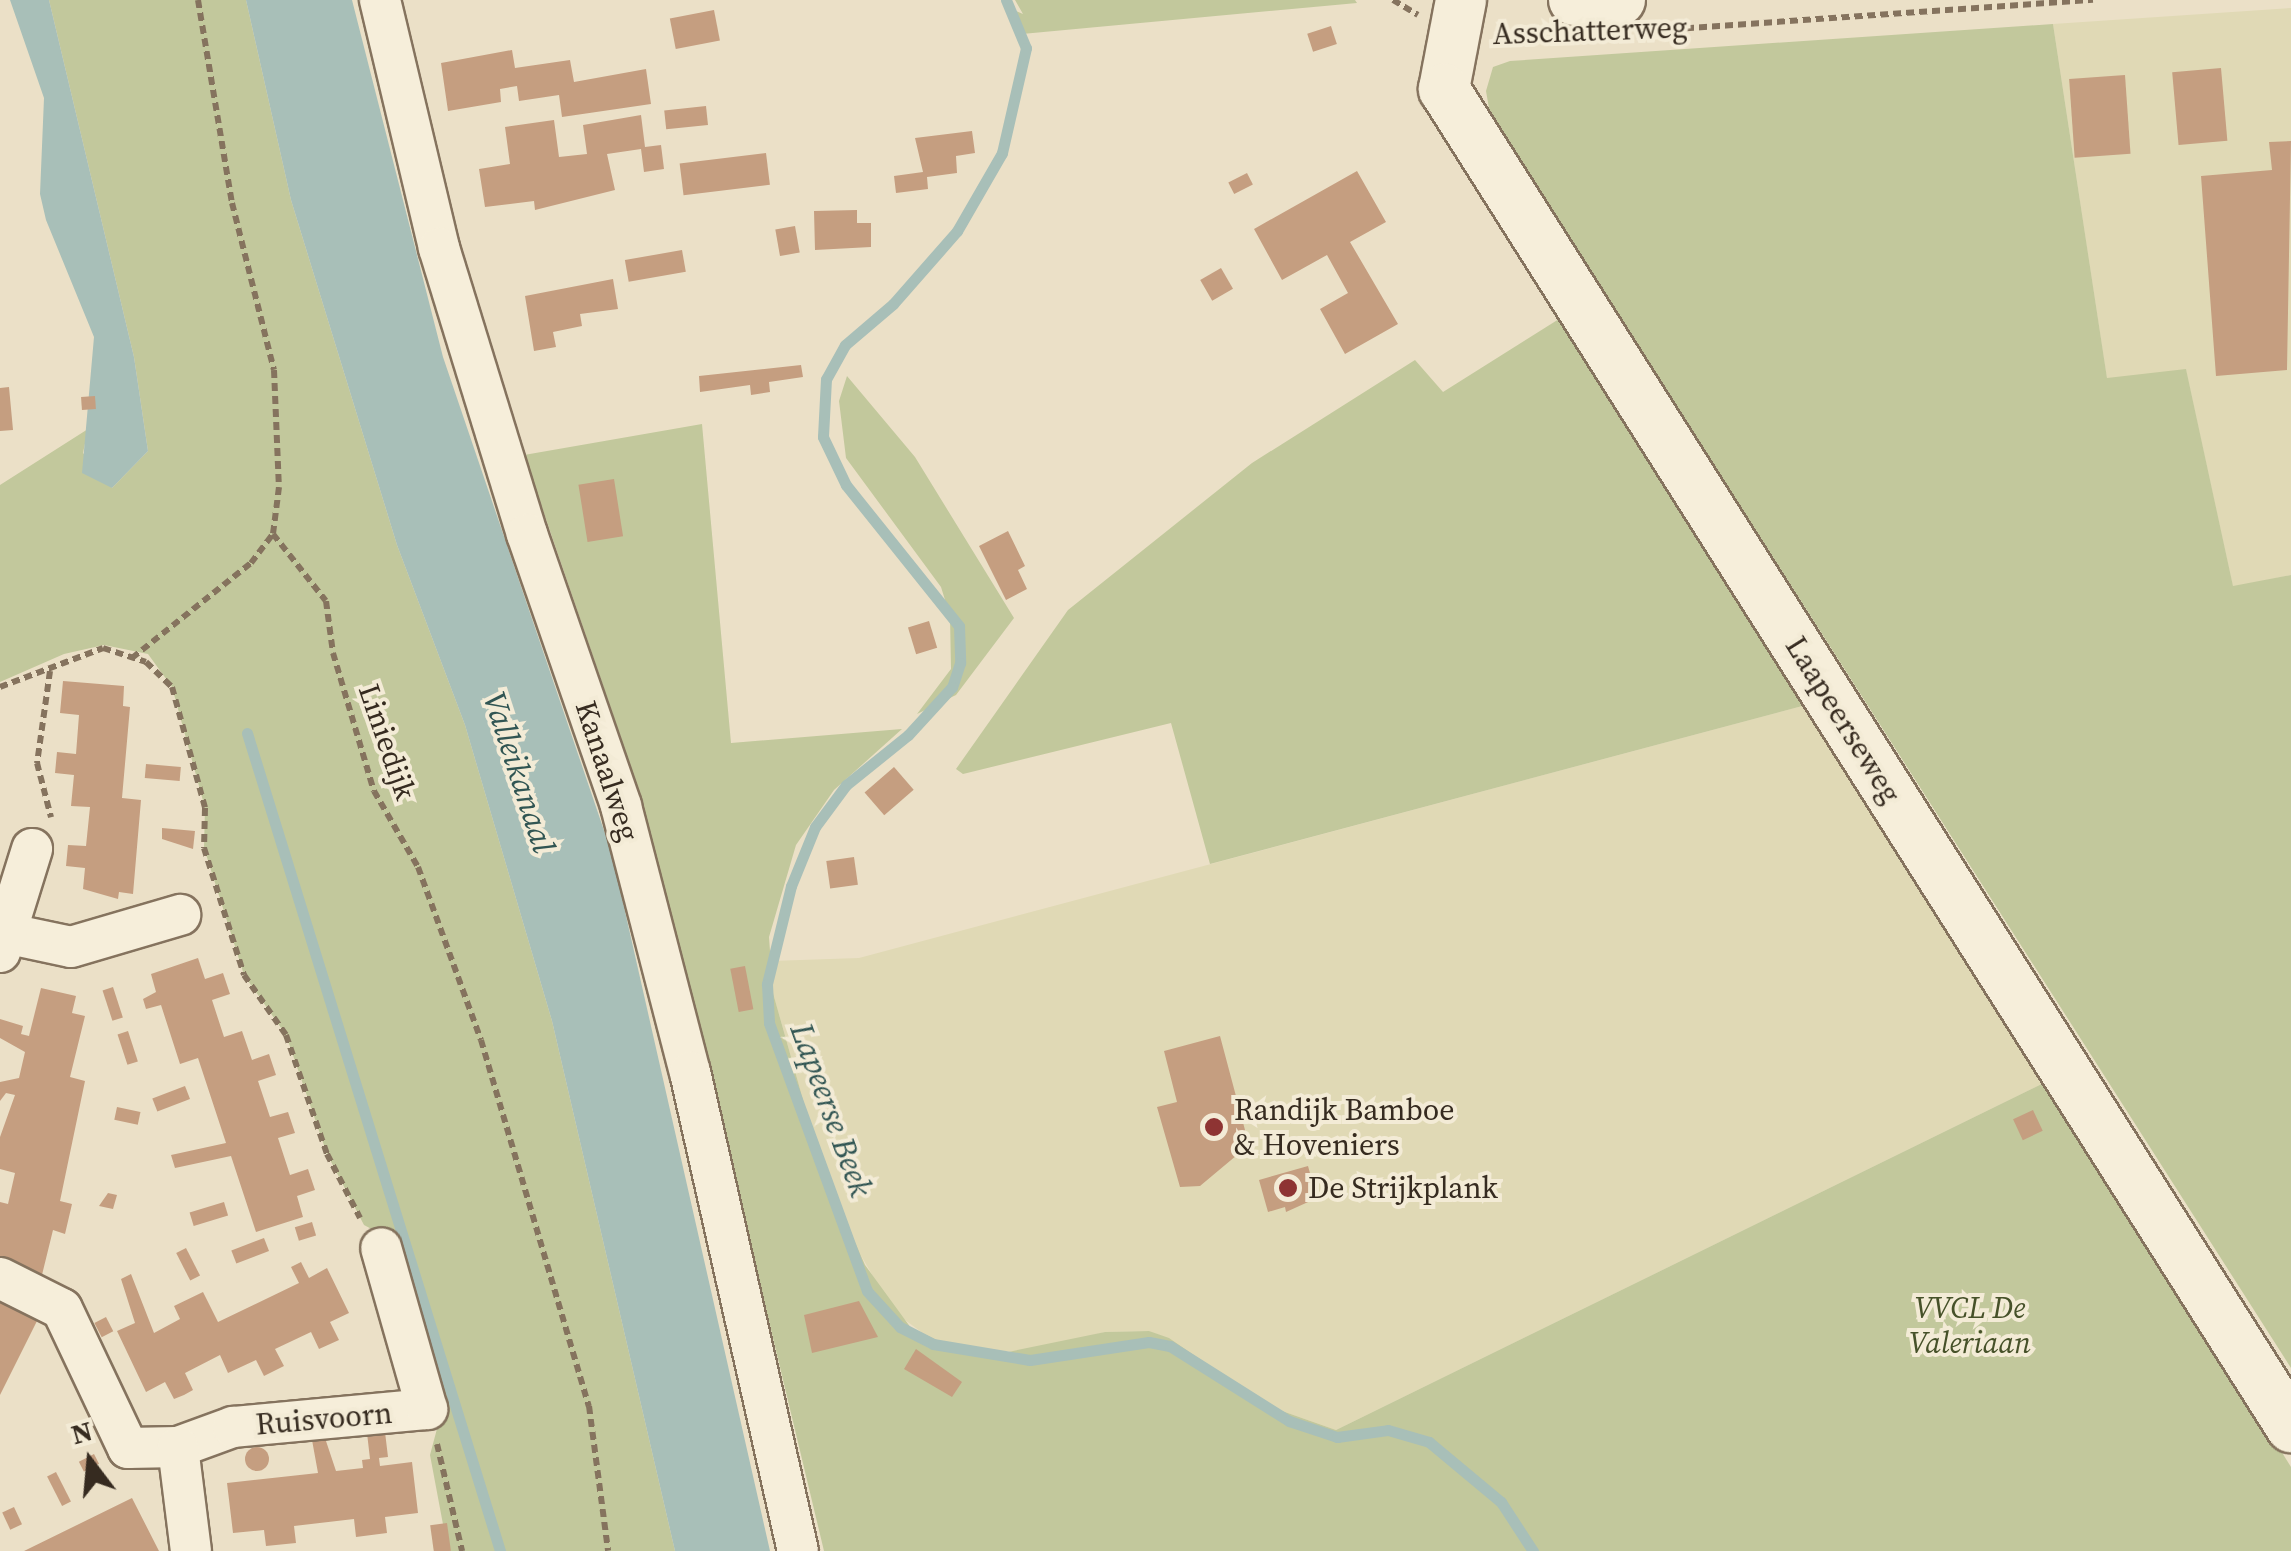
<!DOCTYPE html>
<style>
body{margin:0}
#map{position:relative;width:2291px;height:1551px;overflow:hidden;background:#ebe0c7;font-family:"Source Serif 4",serif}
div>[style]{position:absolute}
.farmland>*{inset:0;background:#e0d9b5}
.green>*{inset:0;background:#c2c89c}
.water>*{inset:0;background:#a8bfb8}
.stream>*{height:11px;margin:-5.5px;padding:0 5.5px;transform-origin:5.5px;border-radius:5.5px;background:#a8bfb8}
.building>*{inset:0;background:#c59e80;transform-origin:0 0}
.round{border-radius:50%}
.path>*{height:6px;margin-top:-3px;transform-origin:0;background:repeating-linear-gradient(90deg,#85735e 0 8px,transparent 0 13px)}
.roads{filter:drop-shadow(2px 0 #85735e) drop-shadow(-2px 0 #85735e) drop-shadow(0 2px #85735e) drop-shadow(0 -2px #85735e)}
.minor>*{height:40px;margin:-20px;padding:0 20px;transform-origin:20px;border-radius:20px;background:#f6eeda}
.tertiary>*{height:50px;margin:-25px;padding:0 25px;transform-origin:25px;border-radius:25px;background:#f6eeda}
.dots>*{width:28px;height:28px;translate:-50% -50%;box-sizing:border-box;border:5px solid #f3ebd6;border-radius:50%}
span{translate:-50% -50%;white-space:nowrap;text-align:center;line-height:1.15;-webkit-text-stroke:8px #f3ebd6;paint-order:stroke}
.street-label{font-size:30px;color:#362b20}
.poi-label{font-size:30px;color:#362b20}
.left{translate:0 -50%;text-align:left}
.park-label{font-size:30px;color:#465129;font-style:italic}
.water-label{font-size:32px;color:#315553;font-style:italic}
.north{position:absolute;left:40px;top:1411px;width:100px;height:100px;-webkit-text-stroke:8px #f3ebd6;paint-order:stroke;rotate:344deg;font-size:28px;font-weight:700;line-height:40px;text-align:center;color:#362b20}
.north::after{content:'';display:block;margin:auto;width:35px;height:45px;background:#362b20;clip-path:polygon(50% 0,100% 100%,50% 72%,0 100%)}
</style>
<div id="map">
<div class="farmland">
<div style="clip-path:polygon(2291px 8px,2291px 575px,2233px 587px,2186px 370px,2107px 379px,2053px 24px)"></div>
<div style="clip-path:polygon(1806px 705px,2052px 1079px,1336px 1430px,1268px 1406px,1149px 1331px,1105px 1332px,1034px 1351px,972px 1351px,928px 1337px,893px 1311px,840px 1219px,822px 1167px,773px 993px,771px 961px,859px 958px)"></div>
</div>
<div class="green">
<div style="clip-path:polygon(49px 0,246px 0,291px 200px,397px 545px,465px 725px,552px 1021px,675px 1551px,448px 1551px,430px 1455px,446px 1395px,394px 1241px,364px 1225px,327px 1154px,286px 1035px,244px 975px,204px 848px,205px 808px,172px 687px,148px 654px,104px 645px,64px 654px,0 682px,0 485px,88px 429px,83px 453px,112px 488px,148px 451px,134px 357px)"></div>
<div style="clip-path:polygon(1015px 0,1355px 0,1357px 3px,1022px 34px,1009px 8px,1023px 14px)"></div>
<div style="clip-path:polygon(2053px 24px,2107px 378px,2186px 369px,2233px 586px,2291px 575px,2291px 1368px,1490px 114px,1486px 91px,1493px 67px,1510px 61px)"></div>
<div style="clip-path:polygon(1559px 319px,1806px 705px,1210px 864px,1171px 723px,963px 774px,956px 769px,1068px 610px,1252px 463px,1415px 360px,1443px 392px)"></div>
<div style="clip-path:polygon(847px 376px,915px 457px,1014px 618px,956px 695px,917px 714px,951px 669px,950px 616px,941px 587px,846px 458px,839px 401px)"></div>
<div style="clip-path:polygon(702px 424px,731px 743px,902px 729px,834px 790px,796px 845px,769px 937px,773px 993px,822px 1167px,865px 1265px,911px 1328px,950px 1346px,1003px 1353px,1105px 1332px,1149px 1331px,1169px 1338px,1268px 1406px,1336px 1430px,2052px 1079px,2291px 1467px,2291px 1551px,824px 1551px,676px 933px,621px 738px,524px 455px)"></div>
</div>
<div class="water">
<div style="clip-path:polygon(10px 0,49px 0,134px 357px,148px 451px,112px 488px,82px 473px,94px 337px,46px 220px,40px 194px,44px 98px)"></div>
<div style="clip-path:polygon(246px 0,352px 0,443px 357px,612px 854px,770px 1551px,675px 1551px,552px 1021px,465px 725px,397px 545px,291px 200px)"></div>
</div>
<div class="stream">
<div style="left:1006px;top:0;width:52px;rotate:67.4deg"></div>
<div style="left:1026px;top:48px;width:108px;rotate:102.9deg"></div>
<div style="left:1002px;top:153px;width:90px;rotate:120deg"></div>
<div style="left:957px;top:231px;width:97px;rotate:131.2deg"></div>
<div style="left:893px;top:304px;width:63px;rotate:139.5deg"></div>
<div style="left:845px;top:345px;width:39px;rotate:119deg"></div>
<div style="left:826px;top:379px;width:58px;rotate:93deg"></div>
<div style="left:823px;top:437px;width:53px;rotate:64.4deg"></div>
<div style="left:846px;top:485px;width:181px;rotate:51.3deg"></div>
<div style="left:959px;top:626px;width:37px;rotate:88deg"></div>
<div style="left:960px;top:663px;width:25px;rotate:108deg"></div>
<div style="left:952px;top:687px;width:65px;rotate:132.5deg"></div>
<div style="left:908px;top:735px;width:80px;rotate:141.1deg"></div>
<div style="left:846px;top:785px;width:52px;rotate:126.4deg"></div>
<div style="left:815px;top:827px;width:64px;rotate:112.1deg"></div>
<div style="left:791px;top:886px;width:101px;rotate:103.8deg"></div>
<div style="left:767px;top:984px;width:39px;rotate:87deg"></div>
<div style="left:769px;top:1023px;width:285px;rotate:69.9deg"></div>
<div style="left:867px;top:1291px;width:49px;rotate:47.5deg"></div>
<div style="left:900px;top:1327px;width:37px;rotate:27deg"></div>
<div style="left:933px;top:1344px;width:98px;rotate:9.4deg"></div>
<div style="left:1030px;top:1360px;width:120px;rotate:-8.6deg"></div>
<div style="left:1149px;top:1342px;width:21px;rotate:11deg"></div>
<div style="left:1170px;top:1346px;width:141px;rotate:32.2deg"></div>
<div style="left:1289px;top:1421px;width:51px;rotate:18.4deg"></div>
<div style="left:1337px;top:1437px;width:51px;rotate:-7.8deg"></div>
<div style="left:1388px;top:1430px;width:43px;rotate:16.3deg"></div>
<div style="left:1429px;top:1442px;width:94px;rotate:39.8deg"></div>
<div style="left:1501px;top:1502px;width:59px;rotate:56.9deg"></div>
<div style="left:247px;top:733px;width:856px;rotate:72.81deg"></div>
</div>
<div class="building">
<div style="left:714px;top:10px;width:31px;height:45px;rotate:79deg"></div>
<div style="left:1331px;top:26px;width:19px;height:25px;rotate:72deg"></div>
<div style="clip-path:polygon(512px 50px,515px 68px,570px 60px,574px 82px,646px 69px,651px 104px,562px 117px,559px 95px,519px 101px,517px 86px,500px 89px,501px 102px,448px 111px,441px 63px)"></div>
<div style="left:2221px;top:68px;width:73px;height:49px;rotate:85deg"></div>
<div style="left:2125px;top:75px;width:79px;height:56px;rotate:86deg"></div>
<div style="left:706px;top:106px;width:19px;height:42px;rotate:84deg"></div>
<div style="clip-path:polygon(641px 115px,645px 147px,661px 145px,664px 169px,644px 172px,641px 149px,607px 154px,615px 190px,535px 210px,534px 201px,485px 207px,479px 169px,510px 164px,505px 127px,554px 120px,559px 157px,587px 154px,583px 125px)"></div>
<div style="clip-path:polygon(972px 131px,975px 153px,956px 156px,957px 173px,927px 177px,928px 189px,896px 193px,894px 176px,923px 172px,915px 138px)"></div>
<div style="clip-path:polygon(2291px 141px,2287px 370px,2216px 376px,2201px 176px,2272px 170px,2269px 142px)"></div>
<div style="left:766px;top:153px;width:32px;height:87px;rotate:83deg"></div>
<div style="clip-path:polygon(1357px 171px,1386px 222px,1350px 242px,1398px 324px,1345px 354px,1320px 309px,1348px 293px,1327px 255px,1282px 280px,1254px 229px)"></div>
<div style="left:1247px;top:173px;width:13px;height:21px;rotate:63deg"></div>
<div style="clip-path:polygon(857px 210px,857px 223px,871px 223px,871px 247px,815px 250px,814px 211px)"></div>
<div style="left:795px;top:226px;width:27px;height:20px;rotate:80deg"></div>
<div style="left:682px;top:250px;width:22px;height:58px;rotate:80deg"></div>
<div style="left:1221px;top:268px;width:24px;height:24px;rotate:60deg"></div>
<div style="clip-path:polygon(613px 279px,618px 309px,580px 314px,582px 326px,553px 332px,556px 347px,534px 351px,525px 296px)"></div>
<div style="clip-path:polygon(801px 365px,803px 377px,769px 382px,770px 392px,751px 395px,750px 385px,700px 392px,699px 376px)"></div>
<div style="clip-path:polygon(9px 387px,13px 430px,0 431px,0 388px)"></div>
<div style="left:95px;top:396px;width:13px;height:14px;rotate:86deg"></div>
<div style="left:614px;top:479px;width:58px;height:36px;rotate:81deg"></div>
<div style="clip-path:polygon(1008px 531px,1025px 566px,1018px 570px,1027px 589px,1006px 600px,979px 546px)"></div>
<div style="left:929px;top:621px;width:28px;height:22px;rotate:73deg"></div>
<div style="clip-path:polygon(63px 681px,124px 686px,123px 706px,130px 707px,122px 798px,141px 800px,133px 894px,119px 892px,118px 899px,83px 889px,85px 868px,66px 866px,68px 845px,86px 846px,90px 807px,71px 806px,74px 775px,55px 773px,57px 752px,76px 754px,79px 715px,60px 713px)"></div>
<div style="left:146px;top:764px;width:35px;height:14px;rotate:5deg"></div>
<div style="left:894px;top:767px;width:30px;height:39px;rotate:49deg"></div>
<div style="clip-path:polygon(162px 828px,195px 831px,193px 849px,162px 839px)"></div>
<div style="left:854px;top:857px;width:28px;height:28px;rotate:82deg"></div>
<div style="clip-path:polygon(198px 958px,205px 979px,223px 973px,230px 994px,212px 1000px,224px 1037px,242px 1031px,252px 1060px,269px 1054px,276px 1075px,258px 1081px,270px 1117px,288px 1112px,295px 1133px,278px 1138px,290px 1175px,308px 1169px,315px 1190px,297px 1196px,303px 1217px,256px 1232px,231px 1156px,175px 1168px,171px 1155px,226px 1143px,198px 1058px,180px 1064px,161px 1005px,146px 1009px,143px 999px,156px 992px,151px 974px)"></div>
<div style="left:745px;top:966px;width:44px;height:15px;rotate:79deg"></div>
<div style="left:113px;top:987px;width:32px;height:11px;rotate:72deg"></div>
<div style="clip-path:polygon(41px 988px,76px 996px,72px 1013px,85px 1016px,70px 1077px,85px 1081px,60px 1201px,72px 1204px,65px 1234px,53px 1230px,41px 1279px,0 1259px,0 1202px,8px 1204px,15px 1173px,0 1169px,0 1137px,15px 1095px,6px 1093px,0 1101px,0 1082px,19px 1078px,25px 1052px,0 1038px,0 1019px,23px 1026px,21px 1034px,29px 1036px)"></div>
<div style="left:128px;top:1031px;width:32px;height:11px;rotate:72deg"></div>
<div style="clip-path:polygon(1220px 1036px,1249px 1145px,1200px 1186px,1180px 1187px,1157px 1107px,1177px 1102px,1164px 1051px)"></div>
<div style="left:185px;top:1086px;width:14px;height:35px;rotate:69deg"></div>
<div style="left:117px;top:1107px;width:24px;height:13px;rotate:12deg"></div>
<div style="left:2033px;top:1110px;width:23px;height:22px;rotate:65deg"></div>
<div style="clip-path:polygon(1308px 1166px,1317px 1198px,1286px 1212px,1285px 1207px,1268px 1212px,1259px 1180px)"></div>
<div style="clip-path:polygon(108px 1193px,117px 1195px,113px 1209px,99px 1206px)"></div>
<div style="left:224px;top:1202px;width:14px;height:36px;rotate:73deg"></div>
<div style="left:312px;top:1222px;width:14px;height:18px;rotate:73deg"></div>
<div style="left:264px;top:1238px;width:14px;height:35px;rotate:69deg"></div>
<div style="left:186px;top:1248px;width:31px;height:11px;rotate:63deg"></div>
<div style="clip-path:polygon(301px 1262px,309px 1278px,327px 1268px,349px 1313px,330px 1322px,339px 1340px,319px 1349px,311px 1332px,275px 1349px,284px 1366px,264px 1376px,256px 1360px,228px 1373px,220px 1355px,185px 1373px,193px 1390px,184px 1395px,174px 1399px,165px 1382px,146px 1392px,117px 1331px,135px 1323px,121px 1279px,131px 1274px,154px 1333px,180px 1319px,174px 1306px,203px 1292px,218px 1322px,299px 1283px,291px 1267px)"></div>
<div style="clip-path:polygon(0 1299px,39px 1317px,0 1395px)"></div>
<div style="clip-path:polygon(859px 1301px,878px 1337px,812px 1353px,804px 1315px)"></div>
<div style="left:106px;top:1317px;width:16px;height:13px;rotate:63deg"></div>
<div style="clip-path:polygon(916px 1349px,962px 1382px,952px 1397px,904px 1369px)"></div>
<div style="clip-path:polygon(385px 1432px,388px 1457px,379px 1458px,380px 1466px,412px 1462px,418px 1513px,385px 1517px,387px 1533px,356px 1537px,354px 1519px,294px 1526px,296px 1543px,266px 1546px,264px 1530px,233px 1533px,227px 1483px,318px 1473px,312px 1440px,325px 1438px,336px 1471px,363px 1468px,362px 1460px,370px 1459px,367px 1433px)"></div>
<div class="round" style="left:245px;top:1447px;width:24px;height:24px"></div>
<div style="left:94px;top:1454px;width:11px;height:17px;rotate:63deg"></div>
<div style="left:56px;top:1472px;width:33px;height:10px;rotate:63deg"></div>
<div style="clip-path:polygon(132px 1498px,159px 1551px,24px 1551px,77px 1525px)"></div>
<div style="left:14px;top:1507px;width:19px;height:13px;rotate:65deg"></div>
<div style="left:447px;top:1523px;width:28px;height:17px;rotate:82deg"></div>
</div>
<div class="path">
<div style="left:198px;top:0;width:206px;rotate:80.5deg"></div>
<div style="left:232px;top:203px;width:172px;rotate:75.9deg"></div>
<div style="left:274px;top:370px;width:117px;rotate:87.6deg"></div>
<div style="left:279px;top:487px;width:47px;rotate:97.3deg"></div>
<div style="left:273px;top:534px;width:85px;rotate:51.7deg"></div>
<div style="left:326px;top:601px;width:52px;rotate:82.3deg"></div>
<div style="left:333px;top:653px;width:144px;rotate:73.5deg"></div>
<div style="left:374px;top:791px;width:88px;rotate:59.9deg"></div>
<div style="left:418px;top:867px;width:184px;rotate:70deg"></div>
<div style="left:481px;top:1040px;width:382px;rotate:73.6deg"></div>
<div style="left:589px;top:1406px;width:146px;rotate:82.5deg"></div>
<div style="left:1393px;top:0;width:29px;rotate:31deg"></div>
<div style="left:1647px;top:31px;width:447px;rotate:-4deg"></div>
<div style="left:1497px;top:36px;width:57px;rotate:2deg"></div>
<div style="left:132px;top:658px;width:152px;rotate:-38.6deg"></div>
<div style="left:251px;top:563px;width:36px;rotate:-53deg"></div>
<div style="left:50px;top:671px;width:93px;rotate:98deg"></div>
<div style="left:37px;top:763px;width:56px;rotate:75.5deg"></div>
<div style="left:0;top:687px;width:110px;rotate:-20.7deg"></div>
<div style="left:103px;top:648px;width:45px;rotate:18deg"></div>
<div style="left:146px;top:662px;width:36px;rotate:44deg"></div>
<div style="left:172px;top:687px;width:125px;rotate:74.7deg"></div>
<div style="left:205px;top:808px;width:40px;rotate:91.4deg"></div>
<div style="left:204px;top:848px;width:133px;rotate:72.5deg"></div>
<div style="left:244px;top:975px;width:73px;rotate:55deg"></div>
<div style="left:286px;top:1035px;width:126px;rotate:71deg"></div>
<div style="left:327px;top:1154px;width:72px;rotate:62.7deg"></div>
<div style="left:437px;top:1444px;width:110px;rotate:76.8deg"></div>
</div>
<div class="roads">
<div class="minor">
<div style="left:380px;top:0;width:255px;rotate:76.6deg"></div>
<div style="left:439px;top:248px;width:299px;rotate:72.9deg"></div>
<div style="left:527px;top:534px;width:288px;rotate:70.9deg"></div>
<div style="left:621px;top:806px;width:275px;rotate:75.5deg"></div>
<div style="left:690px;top:1072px;width:491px;rotate:77.3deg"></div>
<div style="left:5px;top:933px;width:67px;rotate:12deg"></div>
<div style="left:71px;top:947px;width:114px;rotate:-16.4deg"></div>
<div style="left:0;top:952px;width:108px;rotate:-72.7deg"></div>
<div style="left:0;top:1278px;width:69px;rotate:26.6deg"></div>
<div style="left:62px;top:1309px;width:154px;rotate:64.6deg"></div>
<div style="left:128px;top:1448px;width:50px;rotate:-1.1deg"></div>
<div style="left:178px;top:1447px;width:59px;rotate:-20deg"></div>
<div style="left:233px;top:1427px;width:195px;rotate:-5.3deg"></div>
<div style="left:427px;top:1409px;width:167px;rotate:-105.9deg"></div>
<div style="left:178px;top:1447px;width:105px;rotate:82.9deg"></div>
</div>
<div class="tertiary">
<div style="left:1461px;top:0;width:91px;rotate:100.8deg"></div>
<div style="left:1444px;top:89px;width:1584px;rotate:57.66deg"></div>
<div style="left:1574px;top:0;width:46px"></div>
</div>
</div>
<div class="dots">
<div style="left:1214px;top:1127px;background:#8e3433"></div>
<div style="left:1288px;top:1188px;background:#8e3433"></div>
</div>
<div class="street-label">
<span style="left:1590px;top:31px;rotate:-2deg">Asschatterweg</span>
<span style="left:1843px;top:720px;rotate:58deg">Laapeerseweg</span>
<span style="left:387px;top:742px;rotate:71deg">Liniedijk</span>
<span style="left:607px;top:771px;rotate:72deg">Kanaalweg</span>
<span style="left:324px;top:1419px;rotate:-5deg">Ruisvoorn</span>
</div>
<div class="poi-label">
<span class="left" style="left:1234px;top:1127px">Randijk Bamboe<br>&amp; Hoveniers</span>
<span class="left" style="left:1308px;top:1188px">De Strijkplank</span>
</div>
<div class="park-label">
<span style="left:1970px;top:1325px">VVCL De<br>Valeriaan</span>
</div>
<div class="water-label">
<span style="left:519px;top:772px;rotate:72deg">Valleikanaal</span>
<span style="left:831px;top:1110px;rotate:70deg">Lapeerse Beek</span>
</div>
<div class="north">N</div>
</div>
